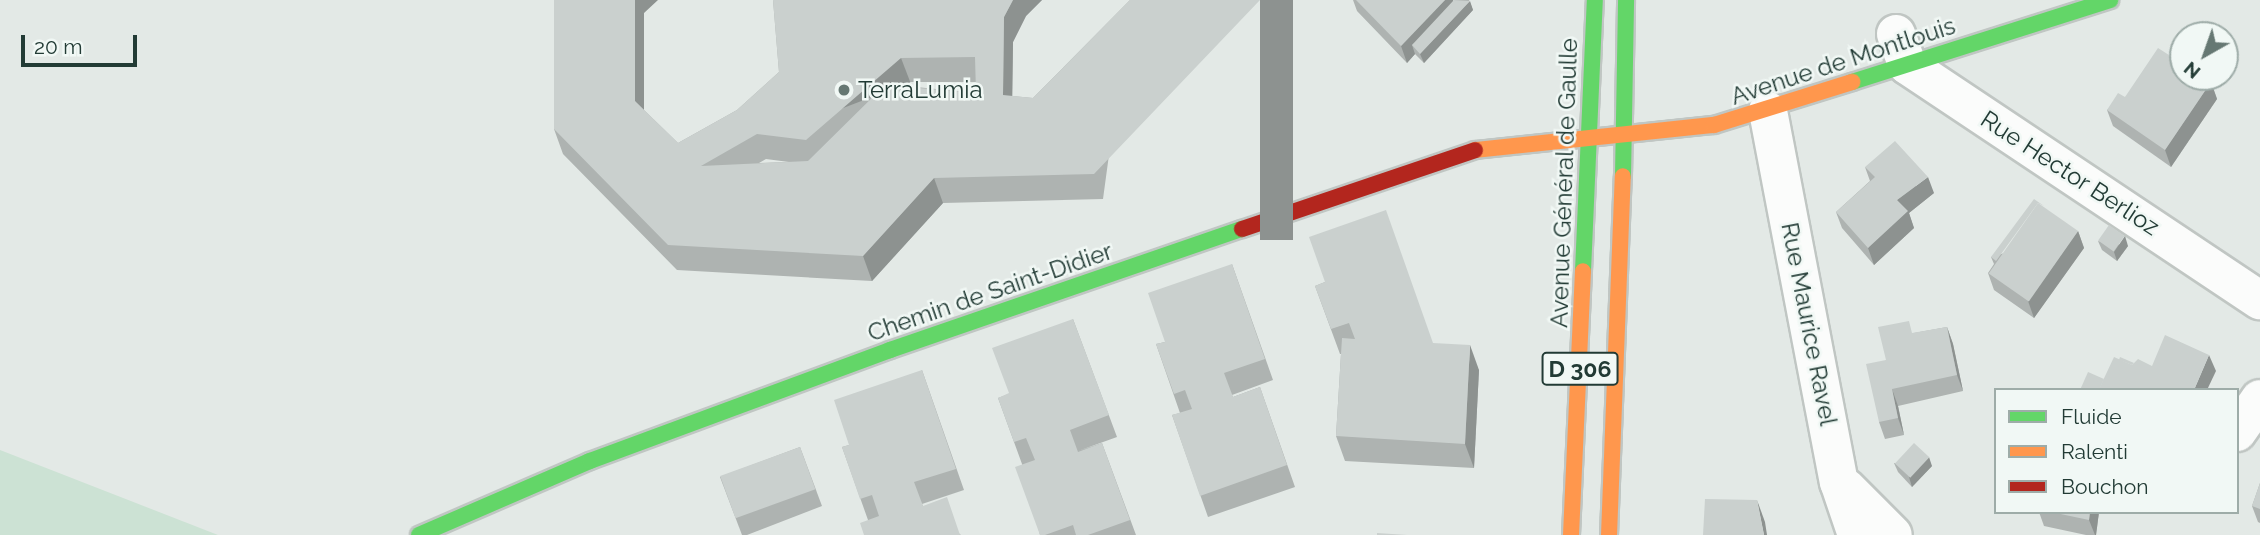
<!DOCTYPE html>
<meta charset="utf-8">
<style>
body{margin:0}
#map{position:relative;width:2260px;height:535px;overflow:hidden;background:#e3e9e6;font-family:Raleway,sans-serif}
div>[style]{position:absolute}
.green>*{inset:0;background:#cce2d4}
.roads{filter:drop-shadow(2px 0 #c0c6c3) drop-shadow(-2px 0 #c0c6c3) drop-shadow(0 2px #c0c6c3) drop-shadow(0 -2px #c0c6c3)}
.street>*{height:38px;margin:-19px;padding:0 19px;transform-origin:19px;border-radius:19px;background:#fbfcfb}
.fast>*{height:16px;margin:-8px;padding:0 8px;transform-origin:8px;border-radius:8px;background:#63d668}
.slow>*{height:16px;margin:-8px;padding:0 8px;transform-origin:8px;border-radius:8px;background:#ff974d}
.jam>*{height:16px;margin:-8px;padding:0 8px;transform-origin:8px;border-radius:8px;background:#b3261e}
.wall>*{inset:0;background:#aeb3b1}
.shaded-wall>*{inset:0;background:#8d9290;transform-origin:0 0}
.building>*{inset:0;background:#cad0ce;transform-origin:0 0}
.dots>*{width:19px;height:19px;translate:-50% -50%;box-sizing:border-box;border:4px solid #f1f8f5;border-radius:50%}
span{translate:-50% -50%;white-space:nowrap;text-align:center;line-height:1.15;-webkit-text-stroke:5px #f1f8f5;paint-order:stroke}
.shield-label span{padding:2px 5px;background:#f1f8f5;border:2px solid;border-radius:5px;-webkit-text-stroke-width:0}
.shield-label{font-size:23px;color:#223b35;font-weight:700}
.street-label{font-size:24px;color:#223b35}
.poi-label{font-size:24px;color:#223b35}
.left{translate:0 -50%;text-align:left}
.legend{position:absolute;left:1994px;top:388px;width:245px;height:126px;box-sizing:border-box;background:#f1f8f5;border:2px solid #9eaca8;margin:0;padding:9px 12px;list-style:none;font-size:21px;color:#223b35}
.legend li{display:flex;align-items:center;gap:14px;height:35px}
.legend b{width:35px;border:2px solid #9eaca8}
.north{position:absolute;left:2169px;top:21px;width:70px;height:70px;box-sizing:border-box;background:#f1f8f5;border:2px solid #9eaca8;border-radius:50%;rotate:220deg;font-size:19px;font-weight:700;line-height:28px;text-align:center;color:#223b35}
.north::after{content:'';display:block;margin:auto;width:24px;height:32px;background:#667873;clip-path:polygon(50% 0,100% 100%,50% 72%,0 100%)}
.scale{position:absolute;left:21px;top:35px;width:116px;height:32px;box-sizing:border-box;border:4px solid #223b35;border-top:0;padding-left:9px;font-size:21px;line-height:24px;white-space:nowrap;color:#223b35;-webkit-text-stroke:5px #f1f8f5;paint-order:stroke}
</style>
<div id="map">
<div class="green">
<div style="clip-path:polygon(0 450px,218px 535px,0 535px)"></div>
</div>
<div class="roads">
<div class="street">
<div style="left:1896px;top:34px;width:33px;rotate:70deg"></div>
<div style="left:1907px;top:65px;width:424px;rotate:33.7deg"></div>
<div style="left:1768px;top:111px;width:378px;rotate:79.2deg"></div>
<div style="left:1839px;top:482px;width:56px;rotate:71.2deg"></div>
<div style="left:2237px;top:432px;width:40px;rotate:-55.1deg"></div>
<div style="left:1846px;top:488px;width:66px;rotate:45deg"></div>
</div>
<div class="fast">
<div style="left:1852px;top:82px;width:271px;rotate:-17.6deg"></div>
<div style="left:1623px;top:176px;width:176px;rotate:-89deg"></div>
<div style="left:1583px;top:271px;width:271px;rotate:-87.5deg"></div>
<div style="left:419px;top:535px;width:186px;rotate:-23.4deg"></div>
<div style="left:590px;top:461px;width:320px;rotate:-20.3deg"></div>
<div style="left:890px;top:350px;width:372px;rotate:-19deg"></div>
</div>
<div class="slow">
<div style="left:1475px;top:150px;width:240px;rotate:-6deg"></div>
<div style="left:1714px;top:125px;width:145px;rotate:-17.3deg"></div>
<div style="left:1571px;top:535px;width:264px;rotate:-87.4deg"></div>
<div style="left:1609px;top:535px;width:359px;rotate:-87.8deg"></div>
</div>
<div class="jam">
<div style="left:1242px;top:229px;width:246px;rotate:-18.7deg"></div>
</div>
</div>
<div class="wall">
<div style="clip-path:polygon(evenodd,773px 0,1042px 0,1026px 16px,1013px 42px,1012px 96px,1033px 98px,1130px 0,1103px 199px,943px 203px,872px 281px,677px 270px,563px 154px,554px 129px,644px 13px,644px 110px,678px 143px,737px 110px,779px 72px,773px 0,910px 82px,976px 82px,976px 93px,906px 86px,910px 82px,773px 0,766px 159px,789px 162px,759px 163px,766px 159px)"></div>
<div style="clip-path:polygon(1353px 0,1469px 0,1473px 10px,1424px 63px,1415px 54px,1407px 63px,1357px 11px)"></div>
<div style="clip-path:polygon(2211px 82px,2217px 99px,2171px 167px,2113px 126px,2107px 110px,2125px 97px)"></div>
<div style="clip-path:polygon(1865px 167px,1934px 193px,1909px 213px,1914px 228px,1874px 265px,1842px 228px,1836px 212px,1870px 181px)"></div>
<div style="clip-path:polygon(2078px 231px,2084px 248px,2034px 318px,1994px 290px,1988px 273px,1994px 264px,1991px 257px)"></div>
<div style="clip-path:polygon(2098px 241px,2128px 246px,2117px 261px,2102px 250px)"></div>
<div style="clip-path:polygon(1232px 264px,1273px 380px,1232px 395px,1233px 397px,1260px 387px,1295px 487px,1208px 517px,1172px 415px,1180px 413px,1156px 344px,1165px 342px)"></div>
<div style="clip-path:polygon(1325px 282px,1479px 370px,1474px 468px,1345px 461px,1336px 436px,1341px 354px,1340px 354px,1315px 286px)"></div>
<div style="clip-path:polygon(1073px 319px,1117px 437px,1078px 451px,1102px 443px,1136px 535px,1040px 535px,1022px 464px,998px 398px,1009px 394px)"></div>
<div style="clip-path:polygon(1947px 327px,1953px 344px,1963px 391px,1898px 406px,1904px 435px,1885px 439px,1879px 422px,1886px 360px,1914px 333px)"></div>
<div style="clip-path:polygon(922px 370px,964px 490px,922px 504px,923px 506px,961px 535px,868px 520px,842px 447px,849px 445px)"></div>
<div style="clip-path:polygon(800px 447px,822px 506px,747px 535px,742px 535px,720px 477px)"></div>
<div style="clip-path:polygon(1894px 463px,1932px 466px,1912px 487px,1898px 472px)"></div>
<div style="clip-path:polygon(2260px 483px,2260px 523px,2258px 522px,2252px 506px)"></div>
<div style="clip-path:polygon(2039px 512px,2099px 512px,2096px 535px,2086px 535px,2044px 526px)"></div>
</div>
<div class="shaded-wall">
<div style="clip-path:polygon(635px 0,658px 0,644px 13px,644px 125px,635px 101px)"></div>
<div style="clip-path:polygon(1013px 0,1042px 0,1026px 16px,1013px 42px,1012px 120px,1003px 95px,1004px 17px)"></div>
<div style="left:1260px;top:0;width:33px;height:240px"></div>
<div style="clip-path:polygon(1445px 0,1453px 0,1457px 10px,1412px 45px,1415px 54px,1407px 63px,1401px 46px)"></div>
<div style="clip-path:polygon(1470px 1px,1473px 10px,1424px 63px,1420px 54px)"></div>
<div style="left:901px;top:58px;width:26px;height:125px;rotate:69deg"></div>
<div style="clip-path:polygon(2211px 82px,2217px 99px,2171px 167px,2165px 150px)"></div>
<div style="clip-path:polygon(1928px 177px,1934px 193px,1909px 213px,1914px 228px,1874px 265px,1868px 248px,1897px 200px)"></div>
<div style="clip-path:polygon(934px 178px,943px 203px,872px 281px,863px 256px)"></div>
<div style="clip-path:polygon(2078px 231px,2084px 248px,2034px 318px,2028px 301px)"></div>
<div style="clip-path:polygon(2125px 236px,2128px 246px,2117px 261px,2114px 252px)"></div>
<div style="clip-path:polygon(1947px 327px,1953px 344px,1963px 391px,1957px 375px)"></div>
<div style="clip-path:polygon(1470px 345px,1479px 370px,1474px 468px,1465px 444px)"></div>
<div style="clip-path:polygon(2209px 355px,2216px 371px,2207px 390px,2194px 390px)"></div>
<div style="clip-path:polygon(1892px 389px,1898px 406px,1904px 435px,1898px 418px)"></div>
<div style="clip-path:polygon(1929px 457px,1932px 466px,1912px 487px,1909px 477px)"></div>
<div style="clip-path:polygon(1757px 500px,1765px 522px,1767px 535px,1764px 535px)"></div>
<div style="clip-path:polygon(2090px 512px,2099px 512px,2096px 535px,2095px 535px,2089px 520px)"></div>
</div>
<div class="building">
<div style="clip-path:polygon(evenodd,554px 0,635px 0,635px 101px,678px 143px,737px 110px,779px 72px,773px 0,1013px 0,1004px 17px,1003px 95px,1033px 98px,1130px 0,1260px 0,1094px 174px,934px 178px,863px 256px,668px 245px,554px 129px,554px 0,975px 57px,976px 93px,885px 85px,808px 161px,701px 166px,757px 134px,806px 140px,901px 58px,975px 57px)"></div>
<div style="clip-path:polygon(1356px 0,1445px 0,1401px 46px)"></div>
<div style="clip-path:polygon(1453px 0,1470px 1px,1420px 54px,1412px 45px,1453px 1px)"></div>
<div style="clip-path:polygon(2158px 48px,2183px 64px,2183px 77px,2202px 77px,2211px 82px,2165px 150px,2107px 110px,2118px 93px,2125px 97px)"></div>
<div style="clip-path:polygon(1895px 141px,1928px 177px,1897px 200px,1908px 211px,1868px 248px,1836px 212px,1875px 177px,1865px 167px)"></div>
<div style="clip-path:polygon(2034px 199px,2044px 206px,2038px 203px,1996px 261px,1991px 257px)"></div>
<div style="left:2038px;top:203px;width:49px;height:86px;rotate:35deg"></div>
<div style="clip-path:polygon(1386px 210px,1433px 343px,1470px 345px,1465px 444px,1336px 436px,1342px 338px,1355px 339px,1349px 323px,1331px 329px,1315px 286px,1325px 282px,1309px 237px)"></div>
<div style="left:2109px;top:225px;width:19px;height:19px;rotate:35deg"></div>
<div style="clip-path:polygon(1232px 264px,1265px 359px,1224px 373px,1233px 397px,1260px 387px,1287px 465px,1200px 496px,1172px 415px,1192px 409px,1185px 390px,1174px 394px,1156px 344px,1165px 342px,1148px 293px)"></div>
<div style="clip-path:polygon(1073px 319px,1109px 415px,1070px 430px,1078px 452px,1102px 443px,1130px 520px,1088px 535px,1076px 535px,1073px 525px,1045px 535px,1040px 535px,1015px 467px,1035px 460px,1026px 438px,1014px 442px,998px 398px,1009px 393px,992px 348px)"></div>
<div style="clip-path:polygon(1909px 321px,1912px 333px,1947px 327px,1957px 375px,1892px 389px,1898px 418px,1879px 422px,1866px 364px,1886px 360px,1878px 327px)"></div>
<div style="clip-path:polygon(2165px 335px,2209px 355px,2194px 390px,2099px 389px,2114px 357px,2132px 365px,2138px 359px,2152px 366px)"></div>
<div style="clip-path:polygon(2120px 357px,2134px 363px,2132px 365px,2119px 360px)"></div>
<div style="clip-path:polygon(922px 370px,956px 469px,914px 482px,923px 506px,947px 497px,960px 535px,864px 535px,860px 523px,879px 516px,872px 495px,860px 499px,842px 447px,849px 445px,834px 400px)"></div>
<div style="clip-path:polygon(2088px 372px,2104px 379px,2099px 390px,2080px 390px)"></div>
<div style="left:1914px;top:443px;width:21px;height:28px;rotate:43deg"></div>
<div style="left:800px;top:447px;width:45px;height:85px;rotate:70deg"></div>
<div style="clip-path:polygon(2260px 483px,2260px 509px,2252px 506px)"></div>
<div style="clip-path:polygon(1705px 499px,1757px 500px,1764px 535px,1703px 535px)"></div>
<div style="clip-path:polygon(2051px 512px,2090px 512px,2089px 520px)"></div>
<div style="clip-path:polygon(1377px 533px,1407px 535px,1377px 535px)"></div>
</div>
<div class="dots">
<div style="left:844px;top:90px;background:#667873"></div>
</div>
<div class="shield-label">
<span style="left:1580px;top:369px">D 306</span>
</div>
<div class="street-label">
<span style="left:1843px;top:61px;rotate:-18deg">Avenue de Montlouis</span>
<span style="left:2070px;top:173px;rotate:33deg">Rue Hector Berlioz</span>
<span style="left:1564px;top:183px;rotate:-88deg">Avenue Général de Gaulle</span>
<span style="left:990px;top:292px;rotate:-19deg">Chemin de Saint-Didier</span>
<span style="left:1809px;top:324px;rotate:79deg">Rue Maurice Ravel</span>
</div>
<div class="poi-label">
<span class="left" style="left:858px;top:90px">TerraLumia</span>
</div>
<ul class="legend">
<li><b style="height:9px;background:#63d668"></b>Fluide</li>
<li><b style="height:9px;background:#ff974d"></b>Ralenti</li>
<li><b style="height:9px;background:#b3261e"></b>Bouchon</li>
</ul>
<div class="north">N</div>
<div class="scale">20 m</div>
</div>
